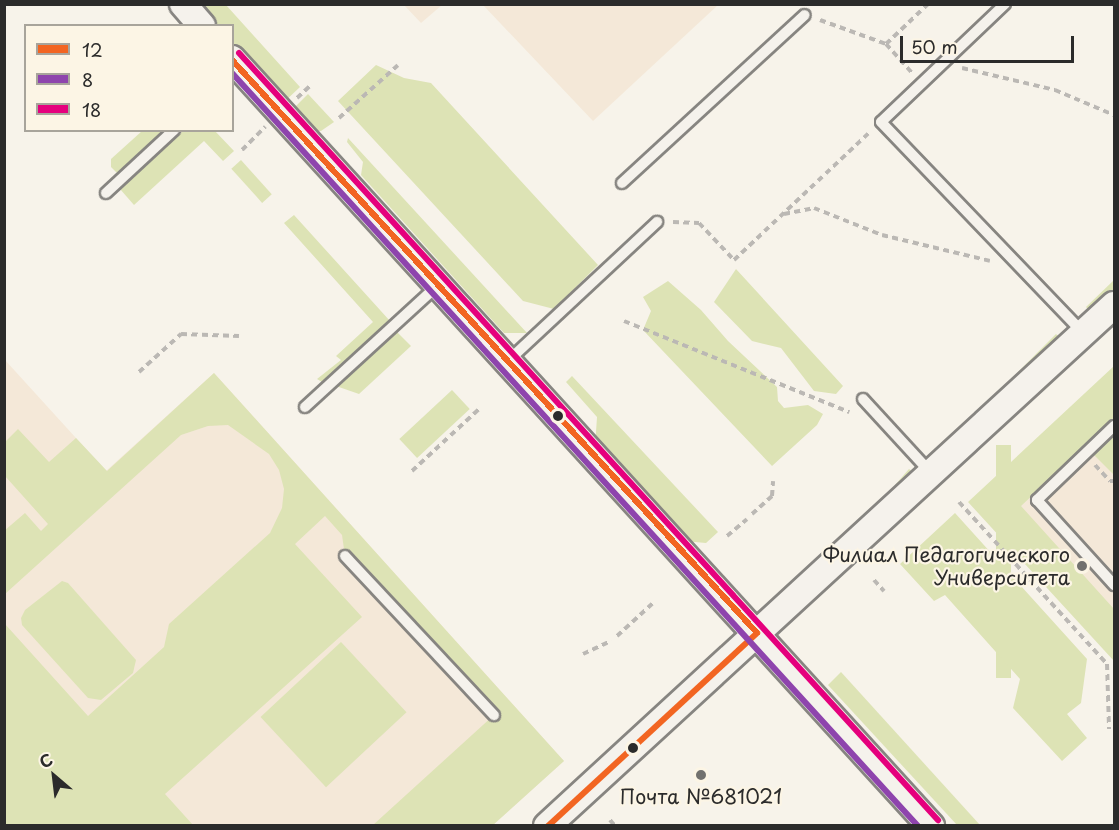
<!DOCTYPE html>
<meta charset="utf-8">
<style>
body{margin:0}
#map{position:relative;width:1119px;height:830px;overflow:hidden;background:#f7f3ea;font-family:"Playpen Sans",sans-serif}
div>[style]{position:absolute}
.built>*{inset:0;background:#f4e8d8}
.green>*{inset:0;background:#dde3b5;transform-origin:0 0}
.path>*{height:4px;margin-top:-2px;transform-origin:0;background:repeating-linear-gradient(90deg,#bbb8b4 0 6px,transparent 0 10.5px)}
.roads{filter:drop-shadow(2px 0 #878581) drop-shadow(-2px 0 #878581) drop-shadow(0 2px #878581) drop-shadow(0 -2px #878581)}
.service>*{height:10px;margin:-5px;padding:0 5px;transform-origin:5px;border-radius:5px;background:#f5f2ec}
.tertiary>*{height:26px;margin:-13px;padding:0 13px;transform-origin:13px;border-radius:13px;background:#f5f2ec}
.bus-1>*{height:6px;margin:-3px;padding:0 3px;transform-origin:3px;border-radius:3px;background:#f26522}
.bus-2>*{height:6px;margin:-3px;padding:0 3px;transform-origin:3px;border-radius:3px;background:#8e44ad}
.bus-3>*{height:6px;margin:-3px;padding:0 3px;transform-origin:3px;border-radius:3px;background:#e5007d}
.dots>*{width:16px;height:16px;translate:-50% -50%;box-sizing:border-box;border:3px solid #fcf5e5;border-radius:50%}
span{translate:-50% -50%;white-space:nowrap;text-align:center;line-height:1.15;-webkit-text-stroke:4.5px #fcf5e5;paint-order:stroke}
.poi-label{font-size:20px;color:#2b2b2b}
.right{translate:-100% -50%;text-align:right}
.frame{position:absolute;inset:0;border:6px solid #2b2b2b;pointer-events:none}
.legend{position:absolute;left:24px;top:24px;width:210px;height:108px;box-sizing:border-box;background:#fcf5e5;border:2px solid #a8a49b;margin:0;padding:8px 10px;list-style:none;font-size:18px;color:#2b2b2b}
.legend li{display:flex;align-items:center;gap:12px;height:30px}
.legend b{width:30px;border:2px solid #a8a49b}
.north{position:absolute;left:24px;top:746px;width:60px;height:60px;-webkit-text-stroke:4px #fcf5e5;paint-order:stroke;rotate:332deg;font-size:16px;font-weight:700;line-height:24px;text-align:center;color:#2b2b2b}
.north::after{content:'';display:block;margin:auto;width:21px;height:27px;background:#2b2b2b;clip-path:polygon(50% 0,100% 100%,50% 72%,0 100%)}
.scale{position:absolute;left:900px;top:36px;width:174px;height:27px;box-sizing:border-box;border:3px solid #2b2b2b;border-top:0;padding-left:8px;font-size:18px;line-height:21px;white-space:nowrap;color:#2b2b2b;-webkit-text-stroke:4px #fcf5e5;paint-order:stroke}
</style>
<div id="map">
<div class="built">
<div style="clip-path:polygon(404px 5px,442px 5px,421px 23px)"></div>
<div style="clip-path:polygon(483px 5px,718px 5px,593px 121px)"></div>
<div style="clip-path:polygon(5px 360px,106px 471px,214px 373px,564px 761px,493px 825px,148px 825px,5px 668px)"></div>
<div style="clip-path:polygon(1114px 374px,1114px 637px,983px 496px)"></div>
</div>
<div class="green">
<div style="clip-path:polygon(194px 5px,226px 5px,300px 87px,282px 104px,233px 48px,232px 26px,212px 25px)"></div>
<div style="clip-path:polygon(376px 65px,404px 78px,431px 83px,598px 265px,554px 309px,523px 301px,338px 101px)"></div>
<div style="clip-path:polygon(308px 94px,334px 122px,321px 131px,309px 131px,290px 112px)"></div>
<div style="clip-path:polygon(142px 131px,167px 131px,122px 173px,117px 173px,111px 167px,111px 159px)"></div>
<div style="clip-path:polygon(183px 131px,215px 131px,234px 151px,223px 161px,204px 141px,134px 205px,120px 189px)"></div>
<div style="clip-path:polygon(348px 138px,527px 333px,504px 333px,361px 175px,363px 162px,347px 142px)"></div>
<div style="left:241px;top:160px;width:46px;height:13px;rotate:48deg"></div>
<div style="clip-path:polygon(294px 215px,390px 321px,322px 382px,317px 379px,341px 360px,336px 356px,373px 322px,284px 223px)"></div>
<div style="clip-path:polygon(736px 269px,843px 386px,836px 394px,814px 391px,781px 348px,752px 341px,714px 302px)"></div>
<div style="clip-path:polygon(1114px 280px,1114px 294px,1092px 314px,1086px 307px)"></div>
<div style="clip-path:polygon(668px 281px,701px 310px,728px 341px,777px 387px,778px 401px,784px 408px,808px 405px,823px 414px,817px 425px,772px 466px,643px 330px,651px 311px,643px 297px)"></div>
<div style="clip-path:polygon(396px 331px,411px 346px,359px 394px,336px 386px)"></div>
<div style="left:1056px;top:334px;width:10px;height:171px;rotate:45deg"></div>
<div style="clip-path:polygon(1114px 366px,1114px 419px,1021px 506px,1114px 609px,1114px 661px,968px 502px)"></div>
<div style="clip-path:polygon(214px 373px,564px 761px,493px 825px,373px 825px,494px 715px,345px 556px,342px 535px,325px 516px,295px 544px,362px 617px,165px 794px,193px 825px,5px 825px,5px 624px,88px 716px,164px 647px,169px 624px,270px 533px,282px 508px,284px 489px,279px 470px,269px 454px,228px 425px,208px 426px,181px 435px,5px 594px,4px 531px,25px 513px,41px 531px,48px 524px,5px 476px,5px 442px,18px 429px,49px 462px,76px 438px,107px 471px)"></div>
<div style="clip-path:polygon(572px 376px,718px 532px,706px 543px,684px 541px,595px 447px,597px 417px,566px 382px)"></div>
<div style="left:452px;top:390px;width:26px;height:72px;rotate:47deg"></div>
<div style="clip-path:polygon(1114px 436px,1114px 474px,1113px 474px,1094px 455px)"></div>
<div style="left:996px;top:445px;width:15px;height:233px"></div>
<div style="left:909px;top:469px;width:11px;height:154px;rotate:41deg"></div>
<div style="clip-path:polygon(955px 513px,1087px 659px,1081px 703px,1067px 714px,1087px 738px,1062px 761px,1013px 708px,1020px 679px,945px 595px,934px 601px,900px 564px)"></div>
<div style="clip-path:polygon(62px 581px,68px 583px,136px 660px,133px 673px,101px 700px,88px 698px,22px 625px,21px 618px,25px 610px)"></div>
<div style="left:341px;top:642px;width:96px;height:110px;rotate:47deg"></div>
<div style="clip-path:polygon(841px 672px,980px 825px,957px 825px,828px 685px)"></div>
</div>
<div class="path">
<div style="left:820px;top:20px;width:70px;rotate:20deg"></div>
<div style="left:886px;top:44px;width:58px;rotate:-43.6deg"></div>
<div style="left:886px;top:44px;width:39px;rotate:48deg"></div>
<div style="left:962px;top:68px;width:96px;rotate:13.3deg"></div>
<div style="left:1055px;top:90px;width:64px;rotate:23deg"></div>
<div style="left:297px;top:98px;width:18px;rotate:-43deg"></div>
<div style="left:339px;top:118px;width:79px;rotate:-41.9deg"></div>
<div style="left:242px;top:150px;width:33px;rotate:-45deg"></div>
<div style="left:784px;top:214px;width:31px;rotate:-11deg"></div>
<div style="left:814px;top:208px;width:73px;rotate:21.7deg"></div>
<div style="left:882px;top:235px;width:111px;rotate:13.5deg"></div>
<div style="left:673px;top:222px;width:26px;rotate:2deg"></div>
<div style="left:699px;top:223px;width:51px;rotate:46.6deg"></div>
<div style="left:734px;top:260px;width:185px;rotate:-43.3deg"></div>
<div style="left:624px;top:321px;width:243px;rotate:22deg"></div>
<div style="left:139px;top:372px;width:57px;rotate:-42.1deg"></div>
<div style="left:181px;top:334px;width:58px;rotate:2deg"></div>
<div style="left:1095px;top:465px;width:22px;rotate:47deg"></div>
<div style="left:1110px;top:481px;width:4px"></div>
<div style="left:412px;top:471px;width:91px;rotate:-42.8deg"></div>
<div style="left:959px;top:502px;width:219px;rotate:47.6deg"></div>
<div style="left:1107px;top:664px;width:65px;rotate:88.2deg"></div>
<div style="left:752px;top:514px;width:27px;rotate:-42deg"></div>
<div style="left:772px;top:496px;width:15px;rotate:-86deg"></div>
<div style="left:727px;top:536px;width:26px;rotate:-40deg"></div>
<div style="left:874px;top:580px;width:15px;rotate:48deg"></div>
<div style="left:617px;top:636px;width:50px;rotate:-42.6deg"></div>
<div style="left:583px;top:654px;width:31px;rotate:-25deg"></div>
<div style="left:610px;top:820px;width:8px;rotate:50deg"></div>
</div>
<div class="roads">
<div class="service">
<div style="left:1005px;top:4px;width:171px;rotate:136.4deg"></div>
<div style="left:881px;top:122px;width:292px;rotate:46.2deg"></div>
<div style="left:622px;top:183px;width:248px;rotate:-42.6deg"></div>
<div style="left:106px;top:193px;width:93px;rotate:-42.8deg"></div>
<div style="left:508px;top:361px;width:204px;rotate:-43deg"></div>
<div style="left:863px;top:399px;width:100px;rotate:47.4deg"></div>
<div style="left:305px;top:407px;width:180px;rotate:-42.5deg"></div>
<div style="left:1114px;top:426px;width:107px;rotate:136.1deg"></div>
<div style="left:1037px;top:500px;width:115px;rotate:47.8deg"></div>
<div style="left:345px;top:556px;width:218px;rotate:46.9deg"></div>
</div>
<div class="tertiary">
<div style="left:183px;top:4px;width:29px;rotate:49deg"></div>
<div style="left:232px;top:59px;width:1038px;rotate:47.66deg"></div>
<div style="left:547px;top:826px;width:770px;rotate:-42.58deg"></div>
</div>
</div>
<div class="bus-1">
<div style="left:232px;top:60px;width:777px;rotate:47.5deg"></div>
<div style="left:548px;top:826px;width:284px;rotate:-42.7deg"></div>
</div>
<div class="bus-2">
<div style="left:232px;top:73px;width:1019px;rotate:47.67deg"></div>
</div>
<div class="bus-3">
<div style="left:239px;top:53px;width:1038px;rotate:47.66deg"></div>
</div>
<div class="dots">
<div style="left:558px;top:416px;background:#2b2b2b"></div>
<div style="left:1082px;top:566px;background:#72716e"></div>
<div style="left:633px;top:748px;background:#2b2b2b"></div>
<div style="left:701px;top:775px;background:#72716e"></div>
</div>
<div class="poi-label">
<span class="right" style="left:1070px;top:566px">Филиал Педагогического<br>Университета</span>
<span style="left:701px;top:796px">Почта №681021</span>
</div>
<div class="frame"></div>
<ul class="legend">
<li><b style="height:8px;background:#f26522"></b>12</li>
<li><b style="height:8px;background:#8e44ad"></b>8</li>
<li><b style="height:8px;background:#e5007d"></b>18</li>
</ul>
<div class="north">С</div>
<div class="scale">50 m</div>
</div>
